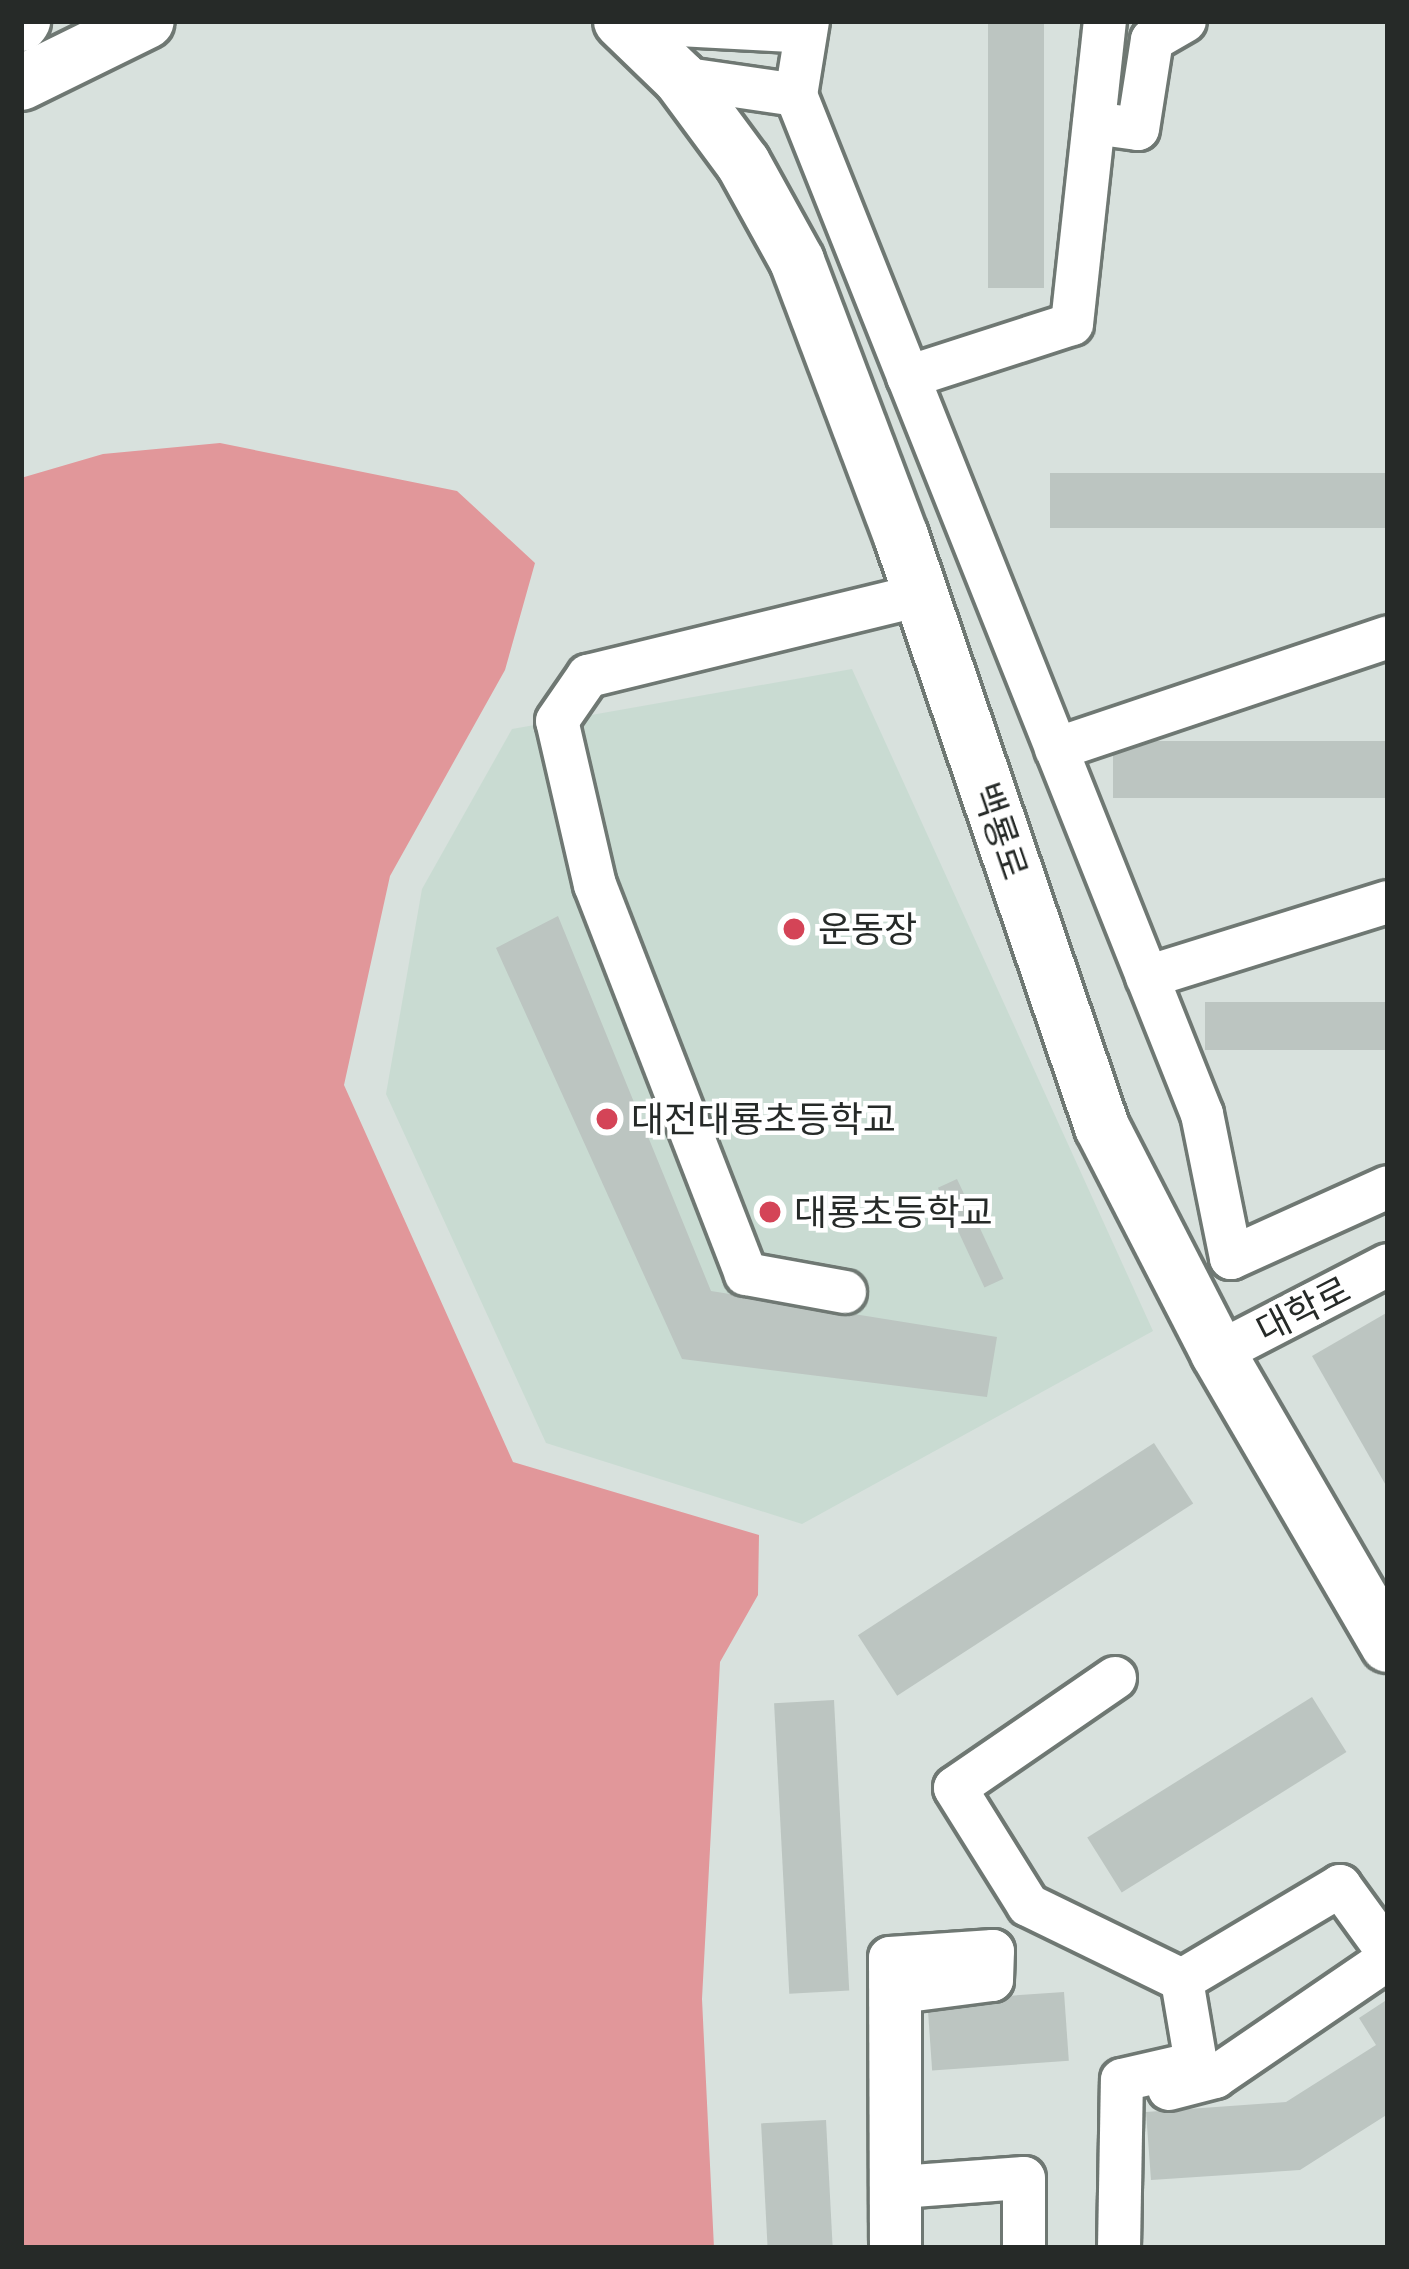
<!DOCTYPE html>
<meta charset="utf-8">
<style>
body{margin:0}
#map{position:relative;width:1409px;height:2269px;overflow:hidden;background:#d8e1dd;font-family:"Noto Sans","Noto Sans KR",sans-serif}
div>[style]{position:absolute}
.built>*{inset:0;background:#c9dbd2}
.forest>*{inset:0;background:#e1979a}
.building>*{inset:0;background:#bcc5c1;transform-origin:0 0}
.roads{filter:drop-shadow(3px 0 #6f7873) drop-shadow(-3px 0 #6f7873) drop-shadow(0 3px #6f7873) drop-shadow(0 -3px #6f7873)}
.minor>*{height:42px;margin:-21px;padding:0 21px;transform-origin:21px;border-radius:21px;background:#fff}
.major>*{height:54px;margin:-27px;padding:0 27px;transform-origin:27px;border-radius:27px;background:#fff}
.dots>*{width:33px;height:33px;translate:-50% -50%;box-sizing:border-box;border:6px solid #fff;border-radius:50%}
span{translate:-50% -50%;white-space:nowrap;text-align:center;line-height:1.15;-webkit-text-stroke:9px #fff;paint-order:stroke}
.street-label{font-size:36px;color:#262a28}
.poi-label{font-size:36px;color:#262a28}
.left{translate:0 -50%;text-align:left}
.frame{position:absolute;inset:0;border:24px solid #262a28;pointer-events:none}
</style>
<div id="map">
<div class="built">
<div style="clip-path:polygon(852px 669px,1153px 1331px,802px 1524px,546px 1443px,386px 1094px,422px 889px,512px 729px)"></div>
</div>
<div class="forest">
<div style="clip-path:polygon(220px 443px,457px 491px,535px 563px,505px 670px,390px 876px,344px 1085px,513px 1462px,759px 1535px,758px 1595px,720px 1662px,702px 1999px,714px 2248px,21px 2248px,21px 478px,103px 454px)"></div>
</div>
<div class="building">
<div style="left:988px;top:21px;width:56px;height:267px"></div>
<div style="left:1388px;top:473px;width:55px;height:338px;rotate:90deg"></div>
<div style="left:1388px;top:741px;width:57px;height:275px;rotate:90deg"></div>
<div style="clip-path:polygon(558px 916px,711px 1291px,997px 1337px,987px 1397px,682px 1359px,496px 948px)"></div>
<div style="left:1388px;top:1002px;width:48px;height:183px;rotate:90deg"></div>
<div style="left:957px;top:1179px;width:110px;height:21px;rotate:65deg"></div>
<div style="clip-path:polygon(1388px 1312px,1388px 1489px,1312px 1356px)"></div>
<div style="left:1154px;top:1443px;width:72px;height:353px;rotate:57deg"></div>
<div style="left:1312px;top:1697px;width:65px;height:265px;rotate:58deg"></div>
<div style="left:834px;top:1700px;width:291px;height:60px;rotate:87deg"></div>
<div style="left:1064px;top:1992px;width:69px;height:137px;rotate:86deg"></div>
<div style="clip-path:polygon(1388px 1999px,1388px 2114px,1300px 2170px,1151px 2180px,1146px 2112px,1286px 2102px,1376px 2045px,1359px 2018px)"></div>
<div style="left:826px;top:2120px;width:128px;height:65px;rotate:87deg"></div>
</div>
<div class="roads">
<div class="minor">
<div style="left:808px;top:21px;width:75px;rotate:99.2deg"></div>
<div style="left:796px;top:95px;width:1097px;rotate:68.28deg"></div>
<div style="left:1202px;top:1114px;width:147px;rotate:78.6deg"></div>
<div style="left:1231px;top:1258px;width:172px;rotate:-24.3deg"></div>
<div style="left:623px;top:22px;width:183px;rotate:3.1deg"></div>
<div style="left:680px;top:78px;width:117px;rotate:8.3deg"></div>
<div style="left:1094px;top:123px;width:44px;rotate:7.8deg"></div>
<div style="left:1138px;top:129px;width:90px;rotate:-81.1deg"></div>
<div style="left:1152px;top:40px;width:38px;rotate:-30deg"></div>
<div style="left:908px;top:377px;width:172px;rotate:-17.9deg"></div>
<div style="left:1072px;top:324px;width:305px;rotate:-83.8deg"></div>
<div style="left:1056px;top:749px;width:350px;rotate:-18.6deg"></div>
<div style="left:1147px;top:977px;width:252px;rotate:-17.3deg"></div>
<div style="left:845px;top:1292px;width:101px;rotate:-169.7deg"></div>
<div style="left:746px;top:1274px;width:417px;rotate:-111.2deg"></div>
<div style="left:595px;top:885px;width:168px;rotate:-103deg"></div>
<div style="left:557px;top:721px;width:55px;rotate:-55.4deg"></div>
<div style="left:588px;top:676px;width:343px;rotate:-13.7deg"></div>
<div style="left:1218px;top:1353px;width:191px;rotate:-27.4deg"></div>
<div style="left:1115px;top:1678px;width:194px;rotate:145.5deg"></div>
<div style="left:955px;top:1788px;width:138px;rotate:58deg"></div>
<div style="left:1028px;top:1905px;width:171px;rotate:26deg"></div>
<div style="left:1169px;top:2089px;width:48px;rotate:-14.6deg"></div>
<div style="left:1215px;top:2077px;width:209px;rotate:-34.3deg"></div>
<div style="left:900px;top:2187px;width:124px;rotate:-4.2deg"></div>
<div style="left:1024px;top:2178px;width:70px;rotate:90deg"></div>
<div style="left:891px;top:2248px;width:290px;rotate:-90.2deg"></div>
<div style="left:890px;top:1958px;width:103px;rotate:-3.9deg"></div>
<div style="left:993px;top:1951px;width:29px;rotate:92deg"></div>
<div style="left:992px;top:1980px;width:93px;rotate:172.6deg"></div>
<div style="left:900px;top:1992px;width:256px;rotate:90deg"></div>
<div style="left:1119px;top:2248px;width:168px;rotate:-89deg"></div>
<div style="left:1122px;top:2080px;width:76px;rotate:-12.9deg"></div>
<div style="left:1196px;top:2063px;width:84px;rotate:-99.6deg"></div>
<div style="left:1182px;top:1980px;width:184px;rotate:-30.7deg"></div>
<div style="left:1340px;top:1886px;width:82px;rotate:54deg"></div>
</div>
<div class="major">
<div style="left:621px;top:21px;width:82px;rotate:44deg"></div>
<div style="left:680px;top:78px;width:106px;rotate:53.5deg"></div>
<div style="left:743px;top:163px;width:112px;rotate:61.1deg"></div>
<div style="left:797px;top:261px;width:294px;rotate:69.3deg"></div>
<div style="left:901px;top:536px;width:624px;rotate:71.22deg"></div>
<div style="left:1102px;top:1127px;width:254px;rotate:62.8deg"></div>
<div style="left:1218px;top:1353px;width:338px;rotate:59.8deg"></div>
<div style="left:21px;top:24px;width:4px;rotate:-56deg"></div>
<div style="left:21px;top:83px;width:140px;rotate:-26.2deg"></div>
</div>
</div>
<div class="dots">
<div style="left:794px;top:929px;background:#d44457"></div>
<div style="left:607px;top:1119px;background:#d44457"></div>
<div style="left:770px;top:1212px;background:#d44457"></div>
</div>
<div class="street-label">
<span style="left:1001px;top:831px;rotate:71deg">백룡로</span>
<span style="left:1303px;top:1309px;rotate:-27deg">대학로</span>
</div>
<div class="poi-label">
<span class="left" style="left:818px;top:929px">운동장</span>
<span class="left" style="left:631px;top:1119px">대전대룡초등학교</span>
<span class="left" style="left:794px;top:1212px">대룡초등학교</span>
</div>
<div class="frame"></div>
</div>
